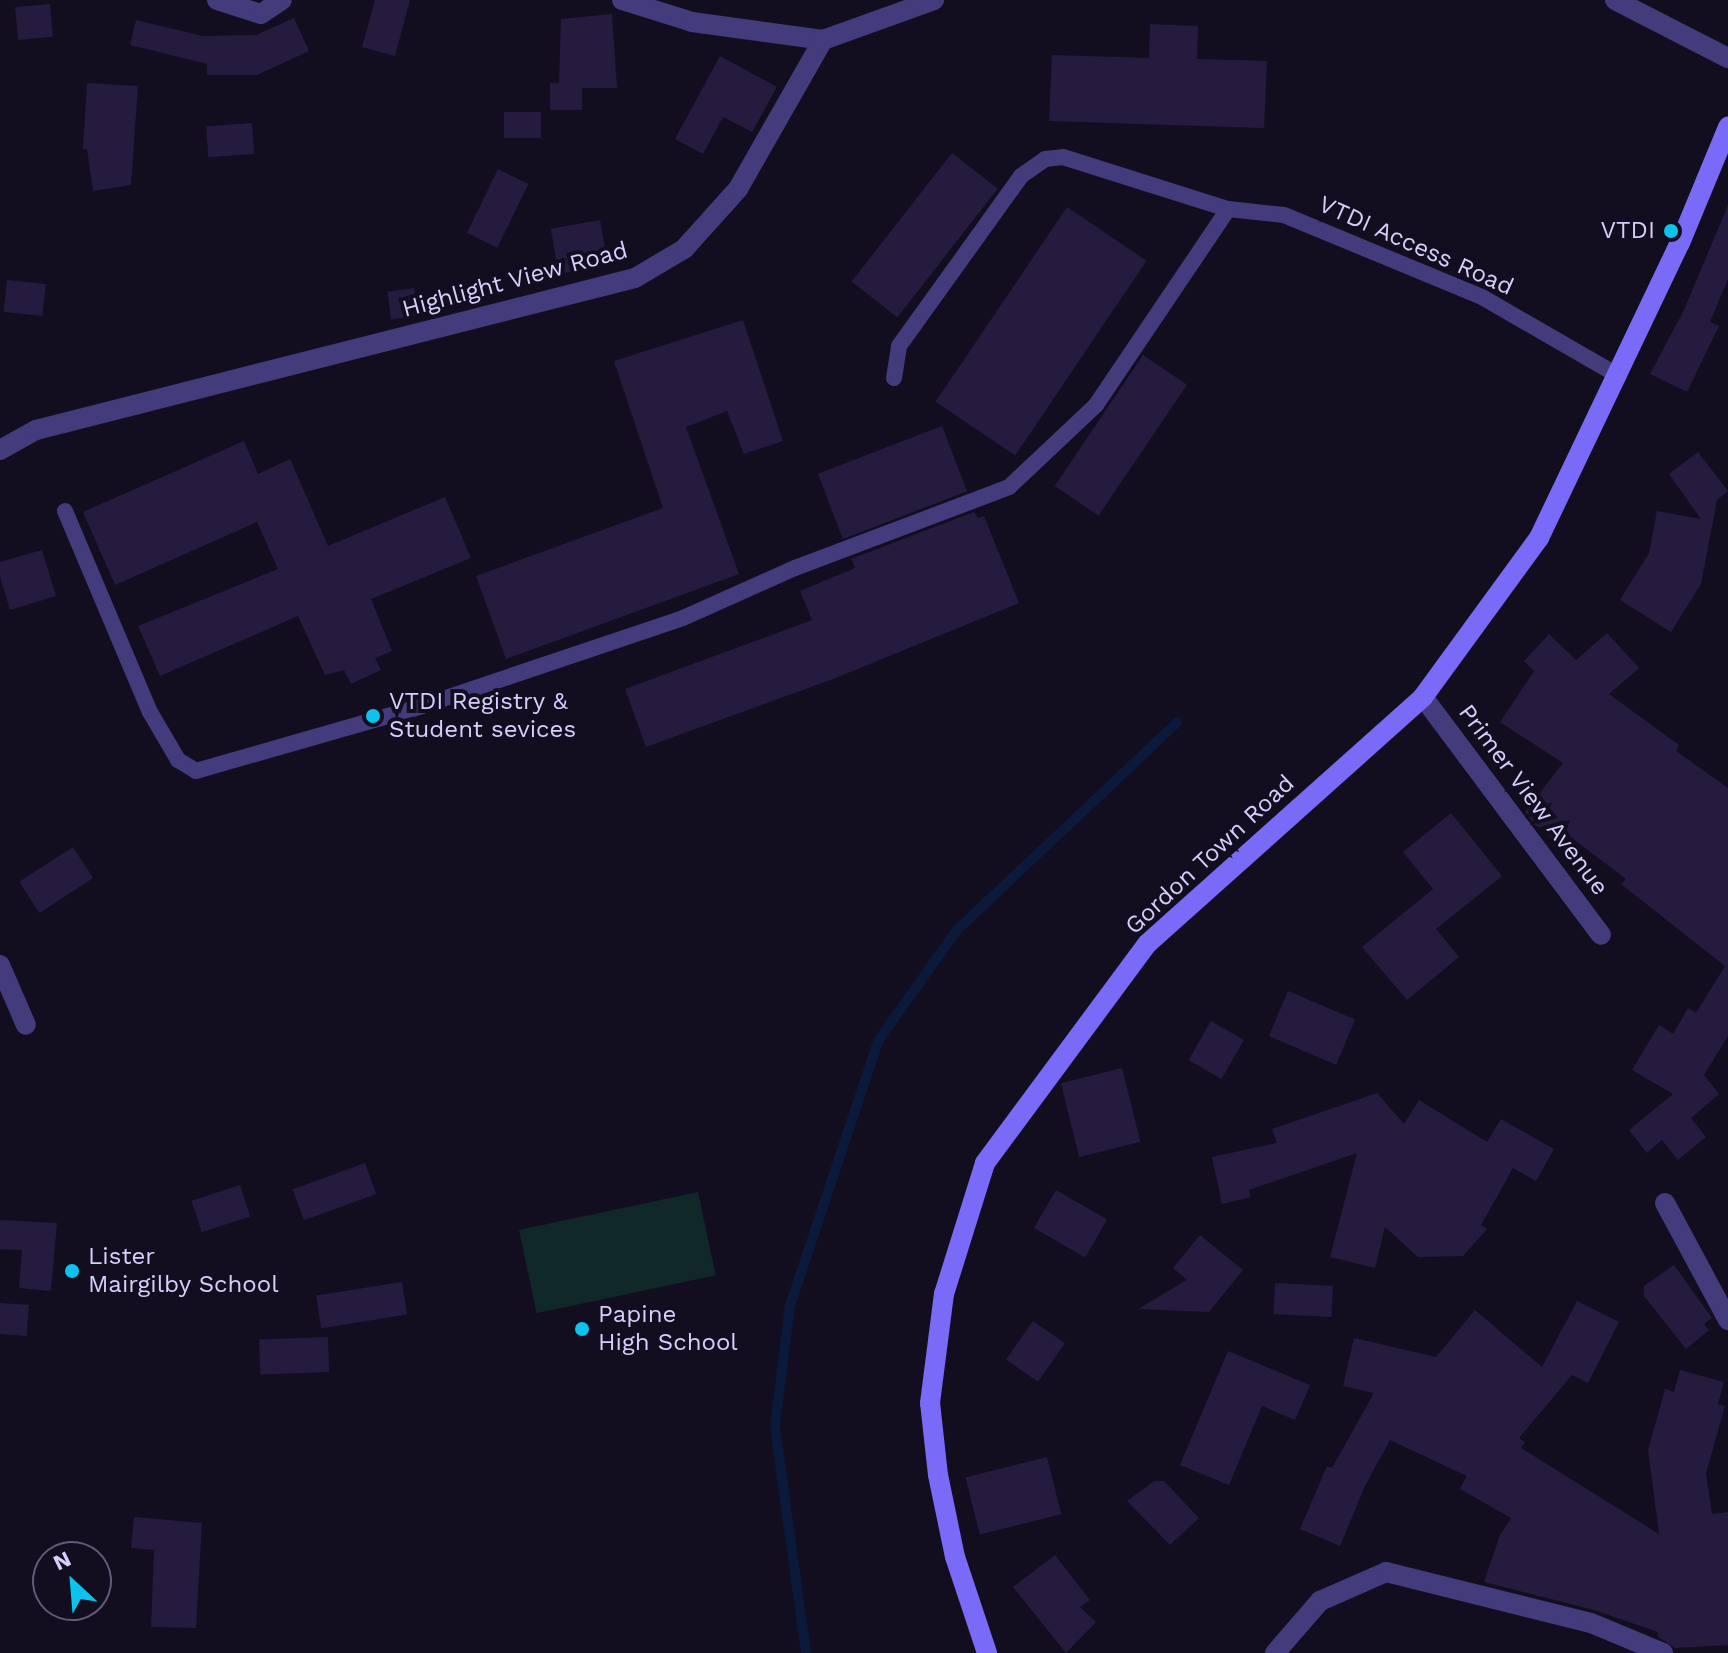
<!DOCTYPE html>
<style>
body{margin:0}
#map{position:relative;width:1728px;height:1653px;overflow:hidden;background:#120e1f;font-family:"Work Sans",sans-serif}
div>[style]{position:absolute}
.green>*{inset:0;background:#112829;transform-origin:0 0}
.stream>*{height:10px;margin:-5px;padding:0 5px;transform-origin:5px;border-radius:5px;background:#0b193b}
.building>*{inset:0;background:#251b3f;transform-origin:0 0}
.service>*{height:16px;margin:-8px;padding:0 8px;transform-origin:8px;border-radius:8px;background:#433b7c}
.minor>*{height:20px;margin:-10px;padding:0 10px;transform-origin:10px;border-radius:10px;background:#433b7c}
.secondary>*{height:20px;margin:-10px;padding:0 10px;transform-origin:10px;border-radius:10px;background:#796af8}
.dots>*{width:22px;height:22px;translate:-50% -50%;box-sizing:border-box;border:4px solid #120e1f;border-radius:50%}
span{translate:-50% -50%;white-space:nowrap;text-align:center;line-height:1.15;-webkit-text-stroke:8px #120e1f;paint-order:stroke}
.poi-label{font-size:24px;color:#d7cefd}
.right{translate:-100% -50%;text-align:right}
.left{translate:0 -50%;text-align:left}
.street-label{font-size:24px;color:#d7cefd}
.north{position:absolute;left:32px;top:1541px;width:80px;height:80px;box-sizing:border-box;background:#120e1f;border:2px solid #615b78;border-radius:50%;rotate:334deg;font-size:22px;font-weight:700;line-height:32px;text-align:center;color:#d7cefd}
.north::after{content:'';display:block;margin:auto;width:28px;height:36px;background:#0bc3ec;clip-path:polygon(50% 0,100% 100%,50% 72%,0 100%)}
</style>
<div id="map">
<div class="green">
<div style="left:698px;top:1192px;width:85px;height:183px;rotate:78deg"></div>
</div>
<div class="stream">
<div style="left:806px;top:1653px;width:229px;rotate:-97.8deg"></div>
<div style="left:775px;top:1426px;width:121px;rotate:-82.9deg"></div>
<div style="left:790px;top:1306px;width:279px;rotate:-71.6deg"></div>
<div style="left:878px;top:1041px;width:136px;rotate:-54.6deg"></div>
<div style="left:957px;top:930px;width:303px;rotate:-43.3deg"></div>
</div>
<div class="building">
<div style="clip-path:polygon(375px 0,410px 0,395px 56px,362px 47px)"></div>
<div style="left:50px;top:4px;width:33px;height:35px;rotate:85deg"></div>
<div style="clip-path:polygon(612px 14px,617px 88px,582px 88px,582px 110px,550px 110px,550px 83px,559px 83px,561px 19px)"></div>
<div style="clip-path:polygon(294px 18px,309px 51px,257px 75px,207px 75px,207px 64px,130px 45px,136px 20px,203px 36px,256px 35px)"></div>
<div style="clip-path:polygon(1150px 24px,1198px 26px,1197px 59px,1267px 61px,1264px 128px,1049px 121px,1052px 55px,1149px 58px)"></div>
<div style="clip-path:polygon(720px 56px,777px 87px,752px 132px,723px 117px,703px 154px,675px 139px)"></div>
<div style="clip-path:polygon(87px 83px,138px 86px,131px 185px,93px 191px,87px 149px,83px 149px)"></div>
<div style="left:504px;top:112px;width:37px;height:26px"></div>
<div style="left:252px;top:123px;width:31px;height:46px;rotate:86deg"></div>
<div style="left:952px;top:153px;width:58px;height:163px;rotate:38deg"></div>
<div style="left:498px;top:169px;width:34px;height:71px;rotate:26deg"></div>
<div style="clip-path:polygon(1728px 205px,1728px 279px,1710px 322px,1719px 326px,1687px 392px,1650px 374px,1684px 310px)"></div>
<div style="left:1067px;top:207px;width:96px;height:235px;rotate:34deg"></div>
<div style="left:600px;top:220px;width:46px;height:50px;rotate:80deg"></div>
<div style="left:7px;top:280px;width:39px;height:32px;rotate:6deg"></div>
<div style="left:414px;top:288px;width:28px;height:27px;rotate:82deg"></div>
<div style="clip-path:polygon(743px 320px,783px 441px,744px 454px,727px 411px,686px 427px,739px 574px,506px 659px,476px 576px,663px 508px,614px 361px)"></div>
<div style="left:1143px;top:355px;width:53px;height:158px;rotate:34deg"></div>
<div style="left:942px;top:426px;width:70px;height:133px;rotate:69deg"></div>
<div style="clip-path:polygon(244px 441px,258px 474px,290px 459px,328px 546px,445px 497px,471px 558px,371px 599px,392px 651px,375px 658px,381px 670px,351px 684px,344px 670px,325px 675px,298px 616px,160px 676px,138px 626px,278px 569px,257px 522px,115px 585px,83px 512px)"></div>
<div style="clip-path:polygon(1698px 452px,1728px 491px,1717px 500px,1701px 584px,1671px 632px,1620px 600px,1649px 553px,1657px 511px,1701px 519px,1669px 474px)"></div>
<div style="clip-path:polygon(974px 512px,978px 518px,984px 516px,1019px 603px,833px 679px,646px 747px,625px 689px,812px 620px,800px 591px,855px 568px,851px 559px)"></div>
<div style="clip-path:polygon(42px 550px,56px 596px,10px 610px,0 577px,0 562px)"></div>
<div style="clip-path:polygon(1607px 633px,1639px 668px,1609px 694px,1679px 745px,1676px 751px,1728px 788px,1728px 1036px,1704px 1075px,1719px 1094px,1691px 1118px,1706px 1137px,1678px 1160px,1662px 1140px,1647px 1153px,1629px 1130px,1673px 1094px,1632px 1070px,1659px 1025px,1673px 1034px,1688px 1008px,1696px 1013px,1725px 966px,1621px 884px,1626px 879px,1560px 829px,1553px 838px,1534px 824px,1525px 812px,1563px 763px,1500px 722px,1534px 671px,1524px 661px,1549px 634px,1576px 660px)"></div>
<div style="clip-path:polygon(1451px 813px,1502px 876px,1436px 929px,1459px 957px,1407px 1000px,1362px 947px,1433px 889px,1403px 852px)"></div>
<div style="left:73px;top:847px;width:37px;height:64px;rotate:57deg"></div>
<div style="left:1288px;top:991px;width:73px;height:49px;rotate:23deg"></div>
<div style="left:1211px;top:1021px;width:38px;height:45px;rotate:30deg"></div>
<div style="left:1122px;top:1068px;width:76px;height:63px;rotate:76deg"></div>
<div style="clip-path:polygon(1377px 1093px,1404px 1124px,1419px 1100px,1487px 1142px,1501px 1119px,1554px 1149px,1536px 1181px,1513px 1168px,1481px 1225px,1487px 1229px,1463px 1256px,1418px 1257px,1385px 1227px,1375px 1268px,1330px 1257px,1357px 1153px,1249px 1190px,1251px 1197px,1222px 1204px,1212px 1157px,1277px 1143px,1272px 1129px)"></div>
<div style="left:365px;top:1163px;width:33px;height:77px;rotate:70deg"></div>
<div style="left:240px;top:1185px;width:33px;height:51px;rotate:72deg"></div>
<div style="left:1056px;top:1190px;width:59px;height:44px;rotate:30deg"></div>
<div style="clip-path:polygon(0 1220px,57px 1223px,51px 1291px,19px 1288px,22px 1250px,0 1249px)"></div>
<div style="clip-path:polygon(1200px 1235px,1243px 1270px,1209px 1312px,1138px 1309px,1187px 1280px,1173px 1268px)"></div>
<div style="clip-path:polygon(1674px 1265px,1712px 1318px,1704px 1324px,1709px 1330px,1686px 1349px,1644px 1296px,1644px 1286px)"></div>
<div style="left:402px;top:1282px;width:33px;height:87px;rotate:81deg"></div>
<div style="left:1275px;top:1283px;width:58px;height:31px;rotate:3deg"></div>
<div style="clip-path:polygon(1577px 1301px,1619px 1322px,1588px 1383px,1572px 1375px,1519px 1438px,1525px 1442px,1521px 1448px,1659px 1534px,1648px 1450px,1665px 1389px,1674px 1392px,1680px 1370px,1724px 1382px,1718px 1404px,1725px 1406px,1706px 1473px,1712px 1514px,1728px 1512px,1728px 1645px,1675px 1648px,1658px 1637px,1658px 1632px,1594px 1610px,1484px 1582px,1500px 1535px,1511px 1518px,1460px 1489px,1467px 1476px,1390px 1440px,1365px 1486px,1340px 1546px,1300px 1529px,1327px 1466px,1332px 1468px,1374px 1393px,1343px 1386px,1354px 1338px,1436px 1357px,1475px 1310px,1542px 1367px)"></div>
<div style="left:0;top:1303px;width:29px;height:31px;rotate:4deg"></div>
<div style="left:1033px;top:1321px;width:39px;height:47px;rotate:35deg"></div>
<div style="left:328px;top:1337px;width:35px;height:69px;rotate:88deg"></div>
<div style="clip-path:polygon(1228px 1351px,1310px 1385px,1295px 1420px,1262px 1406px,1229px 1485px,1180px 1465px)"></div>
<div style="left:1047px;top:1457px;width:59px;height:84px;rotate:76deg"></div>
<div style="clip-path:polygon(1154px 1481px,1164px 1481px,1199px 1518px,1170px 1545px,1127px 1501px)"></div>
<div style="clip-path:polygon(134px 1517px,202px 1523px,196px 1628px,151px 1627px,154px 1550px,131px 1548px)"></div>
<div style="clip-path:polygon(1055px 1555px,1090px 1600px,1080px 1607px,1096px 1622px,1066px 1653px,1013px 1587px)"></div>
</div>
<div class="service">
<div style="left:894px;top:378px;width:32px;rotate:-81deg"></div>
<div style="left:899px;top:346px;width:209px;rotate:-54.3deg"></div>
<div style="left:1021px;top:176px;width:29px;rotate:-35deg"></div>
<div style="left:1045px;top:159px;width:18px;rotate:-6deg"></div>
<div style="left:1063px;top:157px;width:173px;rotate:17.5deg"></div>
<div style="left:1228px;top:209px;width:56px;rotate:6.1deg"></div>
<div style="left:1284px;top:215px;width:214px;rotate:22.5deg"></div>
<div style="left:1482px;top:297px;width:158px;rotate:30deg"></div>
<div style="left:65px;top:511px;width:218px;rotate:67.1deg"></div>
<div style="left:150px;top:712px;width:56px;rotate:59.7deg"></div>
<div style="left:178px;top:760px;width:21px;rotate:31deg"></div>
<div style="left:196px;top:771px;width:235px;rotate:-16deg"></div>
<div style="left:422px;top:706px;width:275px;rotate:-18.6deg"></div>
<div style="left:683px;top:618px;width:123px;rotate:-24.1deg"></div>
<div style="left:795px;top:568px;width:229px;rotate:-20.7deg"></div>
<div style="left:1009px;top:487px;width:120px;rotate:-43.3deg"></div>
<div style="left:1096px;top:405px;width:236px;rotate:-56deg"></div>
</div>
<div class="minor">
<div style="left:217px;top:0;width:46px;rotate:17.7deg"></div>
<div style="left:261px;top:14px;width:25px;rotate:-34deg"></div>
<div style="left:622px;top:0;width:73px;rotate:17.4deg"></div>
<div style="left:692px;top:22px;width:132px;rotate:7.8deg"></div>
<div style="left:1615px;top:0;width:127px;rotate:27.2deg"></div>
<div style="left:0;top:450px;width:41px;rotate:-29.1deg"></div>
<div style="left:36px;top:430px;width:618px;rotate:-14.24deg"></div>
<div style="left:635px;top:278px;width:57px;rotate:-30.6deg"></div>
<div style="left:684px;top:249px;width:81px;rotate:-48deg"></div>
<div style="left:738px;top:189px;width:172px;rotate:-60.3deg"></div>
<div style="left:823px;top:40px;width:118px;rotate:-19.8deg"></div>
<div style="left:1423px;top:697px;width:297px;rotate:53.2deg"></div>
<div style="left:0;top:965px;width:65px;rotate:66.6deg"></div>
<div style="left:1665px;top:1203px;width:133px;rotate:61.7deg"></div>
<div style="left:1275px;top:1653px;width:69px;rotate:-49.1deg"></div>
<div style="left:1320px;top:1601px;width:72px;rotate:-23.7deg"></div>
<div style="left:1386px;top:1572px;width:211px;rotate:14deg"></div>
<div style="left:1591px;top:1623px;width:78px;rotate:22.6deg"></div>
</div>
<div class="secondary">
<div style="left:987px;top:1653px;width:101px;rotate:-108.4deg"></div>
<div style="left:955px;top:1557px;width:84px;rotate:-101.7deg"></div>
<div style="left:938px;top:1475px;width:72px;rotate:-96.3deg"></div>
<div style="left:930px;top:1403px;width:110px;rotate:-82.7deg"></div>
<div style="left:944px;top:1294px;width:137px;rotate:-72.6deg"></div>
<div style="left:985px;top:1163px;width:272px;rotate:-53.5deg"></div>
<div style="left:1147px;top:944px;width:370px;rotate:-41.8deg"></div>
<div style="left:1423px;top:697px;width:197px;rotate:-53.9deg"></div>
<div style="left:1539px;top:538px;width:327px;rotate:-64.5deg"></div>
<div style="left:1680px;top:243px;width:126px;rotate:-67.5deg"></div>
</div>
<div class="dots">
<div style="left:1671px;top:231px;background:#0bc3ec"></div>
<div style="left:373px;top:716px;background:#0bc3ec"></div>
<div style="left:72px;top:1271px;background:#0bc3ec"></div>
<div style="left:582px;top:1329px;background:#0bc3ec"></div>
</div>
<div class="poi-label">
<span class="right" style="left:1655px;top:231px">VTDI</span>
<span class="left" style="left:389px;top:716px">VTDI Registry &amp;<br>Student sevices</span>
<span class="left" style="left:88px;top:1271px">Lister<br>Mairgilby School</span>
<span class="left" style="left:598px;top:1329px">Papine<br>High School</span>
</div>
<div class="street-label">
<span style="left:1416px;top:246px;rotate:24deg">VTDI Access Road</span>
<span style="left:515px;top:280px;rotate:-15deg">Highlight View Road</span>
<span style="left:1533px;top:800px;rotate:53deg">Primer View Avenue</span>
<span style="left:1210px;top:855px;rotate:-43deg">Gordon Town Road</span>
</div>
<div class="north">N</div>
</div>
